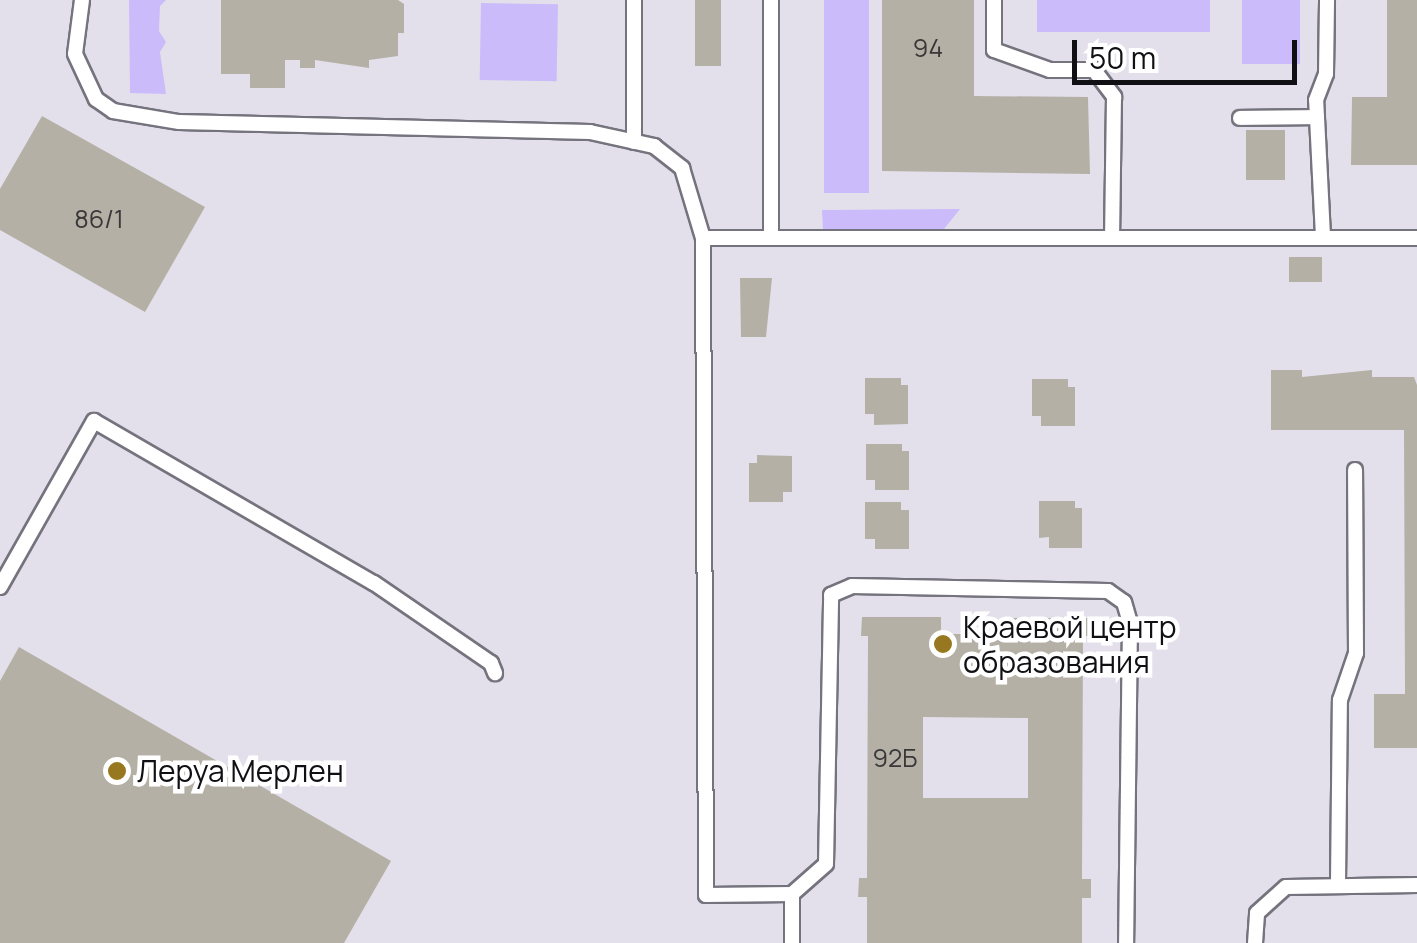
<!DOCTYPE html>
<meta charset="utf-8">
<style>
body{margin:0}
#map{position:relative;width:1417px;height:943px;overflow:hidden;background:#e3e0eb;font-family:Manrope,sans-serif}
div>[style]{position:absolute}
.green>*{inset:0;background:#cbbbfa;transform-origin:0 0}
.building>*{inset:0;background:#b4b0a6;transform-origin:0 0}
.roads{filter:drop-shadow(2px 0 #75737d) drop-shadow(-2px 0 #75737d) drop-shadow(0 2px #75737d) drop-shadow(0 -2px #75737d)}
.service>*{height:14px;margin:-7px;padding:0 7px;transform-origin:7px;border-radius:7px;background:#fff}
.dots>*{width:28px;height:28px;translate:-50% -50%;box-sizing:border-box;border:5px solid #fff;border-radius:50%}
span{translate:-50% -50%;white-space:nowrap;text-align:center;line-height:1.15;-webkit-text-stroke:9px #fff;paint-order:stroke}
.number-label{font-size:25px;color:#393738}
.number-label span{-webkit-text-stroke-width:0}
.poi-label{font-size:30px;color:#100f13}
.left{translate:0 -50%;text-align:left}
.scale{position:absolute;left:1072px;top:40px;width:225px;height:45px;box-sizing:border-box;border:5px solid #100f13;border-top:0;padding-left:12px;font-size:30px;line-height:35px;white-space:nowrap;color:#100f13;-webkit-text-stroke:8px #fff;paint-order:stroke}
</style>
<div id="map">
<div class="green">
<div style="clip-path:polygon(129px 0,166px 0,160px 6px,159px 31px,166px 42px,160px 52px,166px 94px,130px 93px)"></div>
<div style="left:824px;top:0;width:45px;height:193px"></div>
<div style="left:1037px;top:0;width:173px;height:32px"></div>
<div style="left:1242px;top:0;width:58px;height:64px"></div>
<div style="left:481px;top:3px;width:77px;height:77px;rotate:1deg"></div>
<div style="clip-path:polygon(960px 209px,944px 229px,823px 231px,822px 210px)"></div>
</div>
<div class="building">
<div style="clip-path:polygon(221px 0,398px 0,404px 4px,404px 33px,398px 33px,398px 56px,369px 60px,369px 68px,315px 60px,315px 68px,300px 68px,300px 60px,285px 60px,285px 88px,250px 88px,250px 74px,221px 74px)"></div>
<div style="left:695px;top:0;width:26px;height:66px"></div>
<div style="clip-path:polygon(882px 0,974px 0,974px 96px,1088px 97px,1090px 174px,882px 171px)"></div>
<div style="clip-path:polygon(1387px 0,1417px 0,1417px 165px,1351px 165px,1352px 97px,1387px 97px)"></div>
<div style="clip-path:polygon(42px 116px,205px 207px,145px 312px,0 230px,0 189px)"></div>
<div style="left:1246px;top:130px;width:39px;height:50px"></div>
<div style="left:1289px;top:257px;width:33px;height:25px"></div>
<div style="clip-path:polygon(740px 278px,772px 278px,766px 337px,741px 337px)"></div>
<div style="clip-path:polygon(1271px 370px,1302px 370px,1302px 377px,1372px 370px,1372px 377px,1414px 377px,1417px 385px,1417px 748px,1374px 748px,1374px 694px,1405px 694px,1404px 430px,1271px 430px)"></div>
<div style="clip-path:polygon(865px 378px,901px 378px,901px 385px,908px 385px,908px 424px,874px 425px,874px 414px,865px 414px)"></div>
<div style="clip-path:polygon(1032px 379px,1068px 379px,1068px 387px,1075px 387px,1075px 426px,1041px 426px,1041px 416px,1032px 416px)"></div>
<div style="clip-path:polygon(866px 444px,902px 444px,902px 451px,909px 451px,909px 490px,875px 490px,875px 480px,866px 480px)"></div>
<div style="clip-path:polygon(757px 455px,792px 456px,792px 492px,783px 492px,783px 502px,749px 502px,749px 463px,757px 463px)"></div>
<div style="clip-path:polygon(1039px 501px,1075px 501px,1075px 508px,1082px 508px,1082px 548px,1049px 548px,1049px 537px,1039px 538px)"></div>
<div style="clip-path:polygon(865px 502px,901px 502px,901px 510px,909px 510px,909px 549px,875px 549px,875px 539px,865px 539px)"></div>
<div style="clip-path:polygon(evenodd,862px 617px,941px 617px,941px 634px,1013px 634px,1013px 618px,1095px 618px,1095px 636px,1083px 636px,1082px 879px,1091px 879px,1091px 898px,1082px 898px,1082px 943px,867px 943px,867px 897px,858px 897px,859px 878px,867px 878px,868px 636px,861px 636px,862px 617px,923px 717px,1028px 718px,1028px 798px,923px 798px,923px 717px)"></div>
<div style="clip-path:polygon(19px 647px,391px 861px,344px 943px,0 943px,0 681px)"></div>
</div>
<div class="roads">
<div class="service">
<div style="left:82px;top:0;width:54px;rotate:97.4deg"></div>
<div style="left:75px;top:54px;width:50px;rotate:65deg"></div>
<div style="left:96px;top:99px;width:21px;rotate:35deg"></div>
<div style="left:113px;top:111px;width:67px;rotate:9.5deg"></div>
<div style="left:179px;top:122px;width:411px;rotate:1.4deg"></div>
<div style="left:590px;top:132px;width:66px;rotate:12.3deg"></div>
<div style="left:654px;top:146px;width:36px;rotate:38deg"></div>
<div style="left:682px;top:168px;width:73px;rotate:73.3deg"></div>
<div style="left:703px;top:238px;width:714px"></div>
<div style="left:994px;top:0;width:50px;rotate:90deg"></div>
<div style="left:994px;top:50px;width:59px;rotate:19.7deg"></div>
<div style="left:1050px;top:70px;width:44px"></div>
<div style="left:1094px;top:70px;width:34px;rotate:53deg"></div>
<div style="left:1114px;top:97px;width:139px;rotate:90.8deg"></div>
<div style="left:1240px;top:118px;width:77px;rotate:-0.7deg"></div>
<div style="left:634px;top:142px;width:142px;rotate:-90deg"></div>
<div style="left:1323px;top:236px;width:136px;rotate:-92.9deg"></div>
<div style="left:1316px;top:100px;width:28px;rotate:-69deg"></div>
<div style="left:1326px;top:74px;width:74px;rotate:-89.2deg"></div>
<div style="left:771px;top:237px;width:237px;rotate:-90deg"></div>
<div style="left:703px;top:238px;width:657px;rotate:89.74deg"></div>
<div style="left:706px;top:895px;width:86px;rotate:-0.7deg"></div>
<div style="left:792px;top:894px;width:49px;rotate:90deg"></div>
<div style="left:0;top:587px;width:191px;rotate:-60.5deg"></div>
<div style="left:94px;top:421px;width:323px;rotate:30.1deg"></div>
<div style="left:374px;top:583px;width:142px;rotate:34.4deg"></div>
<div style="left:491px;top:663px;width:11px;rotate:68deg"></div>
<div style="left:1338px;top:883px;width:183px;rotate:-89.4deg"></div>
<div style="left:1340px;top:700px;width:50px;rotate:-71.2deg"></div>
<div style="left:1356px;top:653px;width:183px;rotate:-90.3deg"></div>
<div style="left:792px;top:894px;width:45px;rotate:-41.4deg"></div>
<div style="left:826px;top:864px;width:269px;rotate:-88.9deg"></div>
<div style="left:831px;top:595px;width:23px;rotate:-23deg"></div>
<div style="left:852px;top:586px;width:256px;rotate:1.1deg"></div>
<div style="left:1108px;top:591px;width:19px;rotate:35deg"></div>
<div style="left:1124px;top:602px;width:22px;rotate:74deg"></div>
<div style="left:1130px;top:623px;width:320px;rotate:90.7deg"></div>
<div style="left:1255px;top:943px;width:30px;rotate:-86deg"></div>
<div style="left:1257px;top:913px;width:39px;rotate:-42deg"></div>
<div style="left:1286px;top:887px;width:131px;rotate:-0.9deg"></div>
</div>
</div>
<div class="dots">
<div style="left:943px;top:644px;background:#977720"></div>
<div style="left:117px;top:771px;background:#977720"></div>
</div>
<div class="number-label">
<span style="left:928px;top:48px">94</span>
<span style="left:99px;top:219px">86/1</span>
<span style="left:895px;top:758px">92Б</span>
</div>
<div class="poi-label">
<span class="left" style="left:963px;top:644px">Краевой центр<br>образования</span>
<span class="left" style="left:137px;top:771px">Леруа Мерлен</span>
</div>
<div class="scale">50 m</div>
</div>
